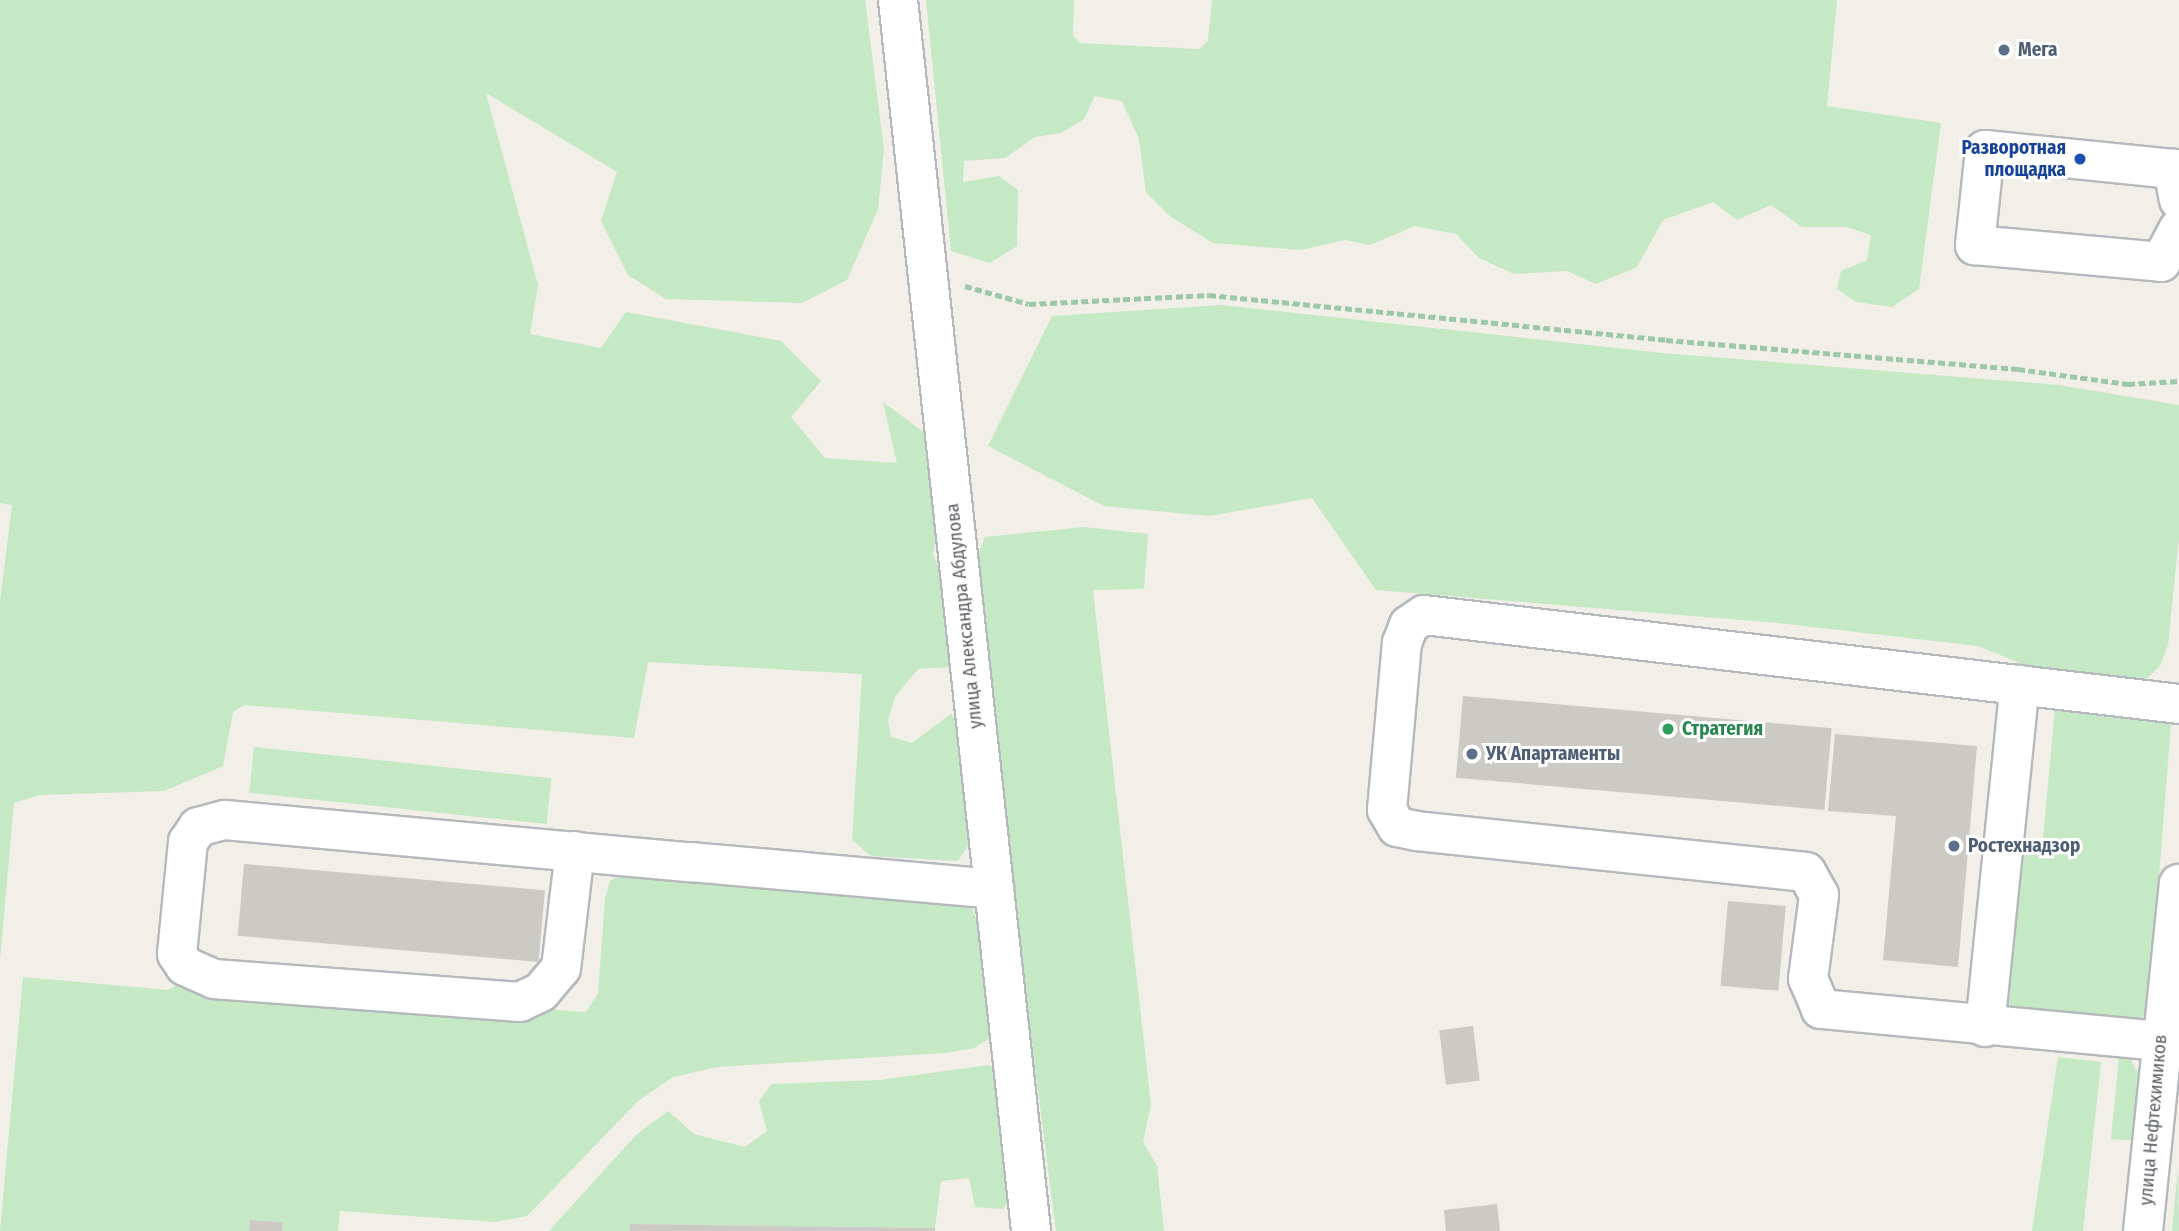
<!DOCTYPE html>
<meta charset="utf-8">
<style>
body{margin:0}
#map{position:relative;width:2179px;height:1231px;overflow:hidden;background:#f1efe8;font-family:"Fira Sans Condensed",sans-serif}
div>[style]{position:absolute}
.green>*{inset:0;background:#c5e8c5;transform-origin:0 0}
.building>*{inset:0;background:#cccac5;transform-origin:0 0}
.path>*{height:4.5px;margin-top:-2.25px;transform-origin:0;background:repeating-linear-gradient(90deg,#9cc7a9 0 7px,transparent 0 10.5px)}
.roads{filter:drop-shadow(2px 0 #b5b8bc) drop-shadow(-2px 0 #b5b8bc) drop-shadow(0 2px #b5b8bc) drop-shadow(0 -2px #b5b8bc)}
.minor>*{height:38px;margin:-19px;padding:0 19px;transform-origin:19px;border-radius:19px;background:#fff}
.dots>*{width:19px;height:19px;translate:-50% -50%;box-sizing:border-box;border:4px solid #fff;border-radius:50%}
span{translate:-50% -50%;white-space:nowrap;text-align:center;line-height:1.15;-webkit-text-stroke:6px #fff;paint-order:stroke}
.service-label{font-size:19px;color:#4e5e75;font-weight:700}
.left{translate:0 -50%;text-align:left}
.transit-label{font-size:19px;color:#164399;font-weight:700}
.right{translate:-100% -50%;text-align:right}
.street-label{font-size:19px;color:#5f6368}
.leisure-label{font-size:19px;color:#27864d;font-weight:700}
</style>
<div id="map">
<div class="green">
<div style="clip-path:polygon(0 0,865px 0,884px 150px,878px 209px,847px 280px,802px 303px,666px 299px,628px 275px,601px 221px,617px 172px,486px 93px,538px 285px,530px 334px,601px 348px,626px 312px,781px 341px,821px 381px,791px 417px,825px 458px,897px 463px,883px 402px,925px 433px,944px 496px,933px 554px,954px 607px,950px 667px,918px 669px,895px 697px,888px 720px,891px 737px,912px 743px,951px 714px,962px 730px,977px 832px,958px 861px,871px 856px,852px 840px,862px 674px,648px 662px,634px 738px,245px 705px,233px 712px,223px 766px,164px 791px,40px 795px,14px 803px,0 959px,0 601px,12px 505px,0 503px)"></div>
<div style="clip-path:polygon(926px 0,1074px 0,1073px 35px,1079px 43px,1199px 49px,1208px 41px,1212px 0,1837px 0,1827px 106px,1941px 123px,1919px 289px,1892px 307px,1856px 302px,1837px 289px,1841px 271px,1867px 260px,1871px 235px,1846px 227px,1802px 227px,1771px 205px,1737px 220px,1713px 202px,1663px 220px,1637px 267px,1596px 284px,1567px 271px,1514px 274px,1479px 258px,1456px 234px,1415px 226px,1370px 245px,1345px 240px,1301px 250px,1213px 243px,1171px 217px,1146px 192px,1139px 139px,1122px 101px,1095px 96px,1084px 119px,1061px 133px,1035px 137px,1005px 158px,964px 161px,963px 182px,999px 176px,1018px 190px,1017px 246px,990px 263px,951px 251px)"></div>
<div style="clip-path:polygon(1221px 305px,1663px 353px,2059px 385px,2179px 405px,2179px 537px,2168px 645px,2160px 666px,2140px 685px,2054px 677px,1978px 646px,1778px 623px,1376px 590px,1312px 498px,1209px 516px,1104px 506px,988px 446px,1052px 316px)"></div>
<div style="clip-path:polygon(1084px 527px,1148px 534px,1144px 589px,1093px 590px,1151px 1105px,1143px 1142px,1157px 1166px,1164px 1231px,1056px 1231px,994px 747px,978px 556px,985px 537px)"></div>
<div style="clip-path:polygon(2055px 709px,2171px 724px,2149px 1004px,2142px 1019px,2129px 1024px,2021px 1013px,2010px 1006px,2006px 992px,2022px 848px,2042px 849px)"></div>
<div style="left:254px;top:747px;width:299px;height:46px;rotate:6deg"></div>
<div style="clip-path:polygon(624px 872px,961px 902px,973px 910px,980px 929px,992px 1037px,974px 1048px,944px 1053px,717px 1067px,673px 1077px,638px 1101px,527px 1216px,496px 1222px,340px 1211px,338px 1231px,282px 1231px,283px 1222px,250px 1220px,249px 1231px,0 1231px,23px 977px,168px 990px,181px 983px,586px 1012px,598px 994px,605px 899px,610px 881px)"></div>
<div style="clip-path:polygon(2058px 1057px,2101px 1062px,2083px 1231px,2032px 1231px)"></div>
<div style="clip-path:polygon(2119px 1057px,2131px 1060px,2142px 1081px,2137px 1141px,2111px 1139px)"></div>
<div style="clip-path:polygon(989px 1065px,1001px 1073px,1010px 1199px,1003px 1209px,975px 1207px,969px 1178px,941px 1181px,935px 1228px,631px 1224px,630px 1231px,549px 1231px,636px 1135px,668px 1111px,694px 1134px,745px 1147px,767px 1131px,759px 1101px,772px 1084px,880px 1080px)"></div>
<div style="clip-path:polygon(2178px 1167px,2179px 1231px,2172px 1231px)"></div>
</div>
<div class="building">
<div style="left:1463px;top:696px;width:370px;height:82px;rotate:5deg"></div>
<div style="clip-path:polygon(1835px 734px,1977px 746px,1958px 967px,1883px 960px,1896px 816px,1828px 811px)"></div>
<div style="left:244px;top:864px;width:302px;height:72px;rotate:5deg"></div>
<div style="left:1728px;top:901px;width:58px;height:85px;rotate:5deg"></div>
<div style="left:1473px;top:1026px;width:55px;height:34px;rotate:83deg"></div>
<div style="clip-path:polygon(1497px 1204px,1500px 1231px,1446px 1231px,1444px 1210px)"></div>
<div style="clip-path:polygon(250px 1220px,283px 1222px,282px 1231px,249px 1231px)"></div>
<div style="clip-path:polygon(630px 1224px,935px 1228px,935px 1231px,630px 1231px)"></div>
</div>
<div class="path">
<div style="left:965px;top:286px;width:66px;rotate:15.7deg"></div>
<div style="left:1029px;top:304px;width:180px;rotate:-2.9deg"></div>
<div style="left:1209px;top:295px;width:459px;rotate:5.6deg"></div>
<div style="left:1666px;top:340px;width:353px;rotate:4.7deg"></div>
<div style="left:2018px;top:369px;width:111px;rotate:7.8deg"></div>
<div style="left:2128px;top:384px;width:51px;rotate:-3.4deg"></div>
</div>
<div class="roads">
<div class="minor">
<div style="left:898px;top:0;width:1238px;rotate:83.83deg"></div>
<div style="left:2179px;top:200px;width:32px;rotate:-101deg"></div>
<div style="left:2173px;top:169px;width:189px;rotate:-174.2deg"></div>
<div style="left:1985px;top:150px;width:96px;rotate:96deg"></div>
<div style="left:1975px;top:245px;width:187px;rotate:5.2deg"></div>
<div style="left:2161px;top:262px;width:38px;rotate:-62deg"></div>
<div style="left:575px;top:851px;width:118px;rotate:96.8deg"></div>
<div style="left:561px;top:968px;width:31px;rotate:130deg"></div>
<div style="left:541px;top:992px;width:23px;rotate:155deg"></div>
<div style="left:520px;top:1002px;width:307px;rotate:-175.7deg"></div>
<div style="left:214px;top:979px;width:32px;rotate:-156deg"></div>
<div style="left:185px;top:966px;width:14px;rotate:-124deg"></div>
<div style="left:177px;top:954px;width:113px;rotate:-84.4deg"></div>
<div style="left:188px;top:842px;width:18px;rotate:-56deg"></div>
<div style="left:198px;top:827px;width:28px;rotate:-15deg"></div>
<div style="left:225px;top:820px;width:467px;rotate:5.2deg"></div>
<div style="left:690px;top:862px;width:115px;rotate:5deg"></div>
<div style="left:805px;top:872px;width:190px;rotate:5.1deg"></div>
<div style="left:1985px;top:1027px;width:344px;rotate:-84.2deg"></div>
<div style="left:2160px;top:1041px;width:341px;rotate:-174.6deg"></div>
<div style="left:1821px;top:1009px;width:33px;rotate:-113deg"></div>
<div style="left:1808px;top:979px;width:85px;rotate:-82.5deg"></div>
<div style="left:1819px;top:895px;width:26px;rotate:-119deg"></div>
<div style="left:1806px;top:872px;width:391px;rotate:-174deg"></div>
<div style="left:1417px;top:831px;width:20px;rotate:-169deg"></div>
<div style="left:1397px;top:827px;width:20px;rotate:-120deg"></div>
<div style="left:1387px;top:810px;width:168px;rotate:-84.9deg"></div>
<div style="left:1402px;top:643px;width:19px;rotate:-69deg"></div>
<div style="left:1409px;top:625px;width:18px;rotate:-34deg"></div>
<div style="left:1424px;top:615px;width:760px;rotate:6.72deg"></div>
<div style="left:2143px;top:1231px;width:349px;rotate:-84.1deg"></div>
</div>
</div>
<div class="dots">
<div style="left:2004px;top:50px;background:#5c6f8a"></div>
<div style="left:2080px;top:159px;background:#1a4fb4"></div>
<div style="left:1668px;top:729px;background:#2e9e5b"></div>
<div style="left:1472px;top:754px;background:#5c6f8a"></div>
<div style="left:1954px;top:846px;background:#5c6f8a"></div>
</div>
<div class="service-label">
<span class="left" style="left:2018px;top:50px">Мега</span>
<span class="left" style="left:1486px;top:754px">УК Апартаменты</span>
<span class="left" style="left:1968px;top:846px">Ростехнадзор</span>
</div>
<div class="transit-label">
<span class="right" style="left:2066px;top:159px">Разворотная<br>площадка</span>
</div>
<div class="street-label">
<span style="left:964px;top:616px;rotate:-96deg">улица Александра Абдулова</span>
<span style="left:2153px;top:1120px;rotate:-85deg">улица Нефтехимиков</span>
</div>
<div class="leisure-label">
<span class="left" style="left:1682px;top:729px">Стратегия</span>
</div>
</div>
